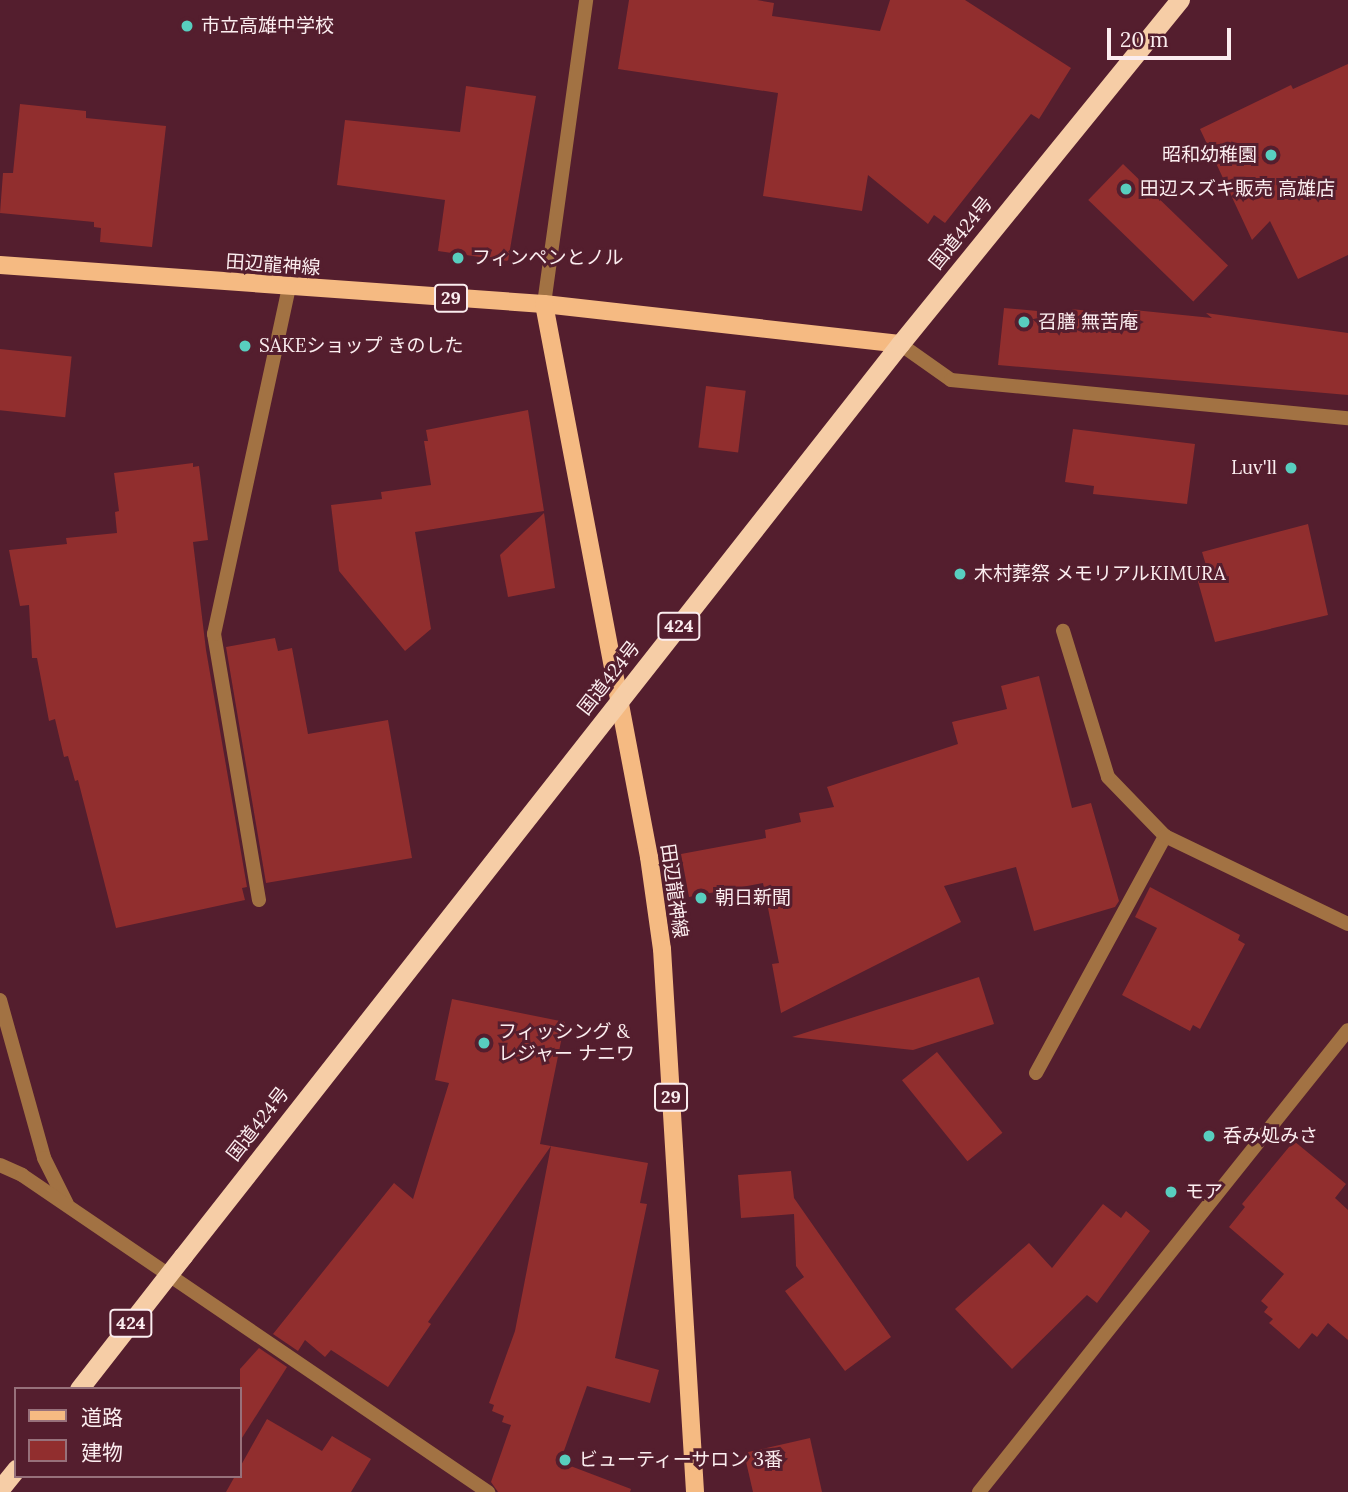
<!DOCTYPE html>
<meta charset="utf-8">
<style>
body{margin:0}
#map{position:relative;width:1348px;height:1492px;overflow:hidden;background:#541e2e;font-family:Lora,"Noto Sans JP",serif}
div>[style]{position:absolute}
.building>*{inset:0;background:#912e2e;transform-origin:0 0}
.service>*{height:14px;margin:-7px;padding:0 7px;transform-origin:7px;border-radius:7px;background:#a27243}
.minor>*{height:14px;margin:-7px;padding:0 7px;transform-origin:7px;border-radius:7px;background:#a27243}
.tertiary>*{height:14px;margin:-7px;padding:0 7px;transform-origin:7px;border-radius:7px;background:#a27243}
.primary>*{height:18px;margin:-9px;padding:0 9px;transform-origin:9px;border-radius:9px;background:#f5ba82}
.trunk>*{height:19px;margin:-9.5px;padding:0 9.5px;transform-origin:9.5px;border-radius:9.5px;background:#f6cda6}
.trunk-bridge>*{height:19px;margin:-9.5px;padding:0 9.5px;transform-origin:9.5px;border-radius:9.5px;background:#f6cda6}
.dots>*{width:19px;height:19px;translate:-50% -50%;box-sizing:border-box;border:4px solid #541e2e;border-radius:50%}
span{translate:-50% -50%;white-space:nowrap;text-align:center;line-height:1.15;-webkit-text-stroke:6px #541e2e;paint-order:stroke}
.shield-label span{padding:2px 5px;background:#541e2e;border:2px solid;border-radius:5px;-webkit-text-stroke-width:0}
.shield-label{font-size:18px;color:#fbedef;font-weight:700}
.poi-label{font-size:19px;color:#fbedef}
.left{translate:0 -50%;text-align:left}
.right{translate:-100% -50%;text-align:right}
.street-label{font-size:19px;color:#fbedef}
.legend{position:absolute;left:14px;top:1387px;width:228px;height:91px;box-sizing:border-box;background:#541e2e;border:2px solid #97717b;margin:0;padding:9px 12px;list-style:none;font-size:21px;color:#fbedef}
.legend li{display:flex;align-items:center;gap:14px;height:35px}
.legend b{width:35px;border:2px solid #97717b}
.scale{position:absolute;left:1107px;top:28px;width:124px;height:32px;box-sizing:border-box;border:4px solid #fbedef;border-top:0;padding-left:9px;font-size:21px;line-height:24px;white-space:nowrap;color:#fbedef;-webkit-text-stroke:5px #541e2e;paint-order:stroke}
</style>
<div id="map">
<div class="building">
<div style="clip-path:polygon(629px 0,757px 0,774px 3px,772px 16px,880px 31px,890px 0,965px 0,1071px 68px,1039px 119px,1031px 114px,945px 223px,934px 215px,928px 224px,868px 175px,862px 211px,763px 196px,778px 93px,618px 69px)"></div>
<div style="clip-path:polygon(1348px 64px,1348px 255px,1298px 279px,1270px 221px,1252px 240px,1200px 129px,1291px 85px,1293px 89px)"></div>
<div style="clip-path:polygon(466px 86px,536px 96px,508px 261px,438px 251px,445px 200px,337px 185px,345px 120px,460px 132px)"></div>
<div style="clip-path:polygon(20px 104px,86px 111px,86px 118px,166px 126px,152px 247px,100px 242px,101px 228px,94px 227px,94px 222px,0 213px,3px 173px,13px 173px)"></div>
<div style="left:1123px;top:164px;width:146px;height:50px;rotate:44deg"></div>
<div style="clip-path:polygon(1004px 308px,1070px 314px,1070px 309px,1134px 315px,1134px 310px,1212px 318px,1206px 313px,1348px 333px,1348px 395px,998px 365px)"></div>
<div style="left:0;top:349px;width:72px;height:61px;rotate:6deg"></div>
<div style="left:706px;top:386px;width:40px;height:62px;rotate:7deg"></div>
<div style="clip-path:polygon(528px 410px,544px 511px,415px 532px,431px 629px,405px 651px,339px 571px,331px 505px,382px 499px,381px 492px,431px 485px,424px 441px,428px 441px,426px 430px)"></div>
<div style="clip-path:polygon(1073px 429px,1195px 444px,1187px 504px,1093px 494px,1094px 486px,1065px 482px)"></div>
<div style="clip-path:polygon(193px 463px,193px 467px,199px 466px,208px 540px,193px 542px,206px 650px,247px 887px,242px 888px,245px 900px,116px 928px,78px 780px,75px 781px,68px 756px,64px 757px,55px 719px,49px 721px,37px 658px,32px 658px,29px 605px,20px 606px,9px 550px,67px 544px,66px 538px,117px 533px,115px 512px,119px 511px,114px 473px)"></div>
<div style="clip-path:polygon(544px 513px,555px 588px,508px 597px,500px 555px)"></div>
<div style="clip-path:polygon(1308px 524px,1328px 615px,1215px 642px,1197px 578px,1209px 575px,1202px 552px)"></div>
<div style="clip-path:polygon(275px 638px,278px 651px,292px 648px,308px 734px,388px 720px,412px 858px,266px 883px,226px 647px)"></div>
<div style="clip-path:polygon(1039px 676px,1072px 808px,1091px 803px,1119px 901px,1115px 907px,1034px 931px,1016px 867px,944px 886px,961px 922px,781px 1013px,772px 964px,779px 963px,763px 883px,689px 897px,681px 854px,766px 838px,765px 830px,801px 822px,799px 813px,834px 807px,827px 787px,958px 744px,952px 722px,1007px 709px,1001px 686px)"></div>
<div style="clip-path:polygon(1150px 887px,1240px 935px,1238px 940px,1245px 944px,1200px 1029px,1193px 1025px,1190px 1031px,1122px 995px,1157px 928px,1135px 917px)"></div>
<div style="clip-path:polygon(979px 977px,994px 1024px,913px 1050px,792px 1037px)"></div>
<div style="clip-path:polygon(452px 999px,565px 1022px,540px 1144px,551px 1146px,428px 1322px,431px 1324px,388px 1387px,331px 1350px,325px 1357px,305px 1340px,298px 1351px,273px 1334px,394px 1183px,413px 1199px,449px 1083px,435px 1080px)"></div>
<div style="left:937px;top:1052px;width:104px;height:45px;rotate:51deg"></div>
<div style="clip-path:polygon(1294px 1141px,1346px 1184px,1335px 1198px,1348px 1210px,1348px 1340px,1328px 1323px,1317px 1337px,1312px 1333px,1299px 1349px,1269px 1323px,1273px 1319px,1264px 1312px,1268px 1307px,1261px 1301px,1284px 1274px,1229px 1227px,1245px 1207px,1242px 1204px)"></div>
<div style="clip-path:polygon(551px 1146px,648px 1163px,640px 1203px,647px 1204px,615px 1358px,659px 1370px,650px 1403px,587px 1386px,560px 1462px,631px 1489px,630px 1492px,498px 1492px,491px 1482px,511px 1425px,502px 1422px,504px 1416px,492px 1411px,494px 1405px,489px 1403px,515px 1331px)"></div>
<div style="clip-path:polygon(791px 1171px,794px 1198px,891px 1337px,845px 1371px,785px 1291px,804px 1277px,796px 1266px,794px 1214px,741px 1218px,738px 1175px)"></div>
<div style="clip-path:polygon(1103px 1204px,1121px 1218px,1126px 1211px,1150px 1231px,1097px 1303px,1087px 1295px,1012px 1369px,955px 1309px,1029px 1243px,1052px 1268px)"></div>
<div style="clip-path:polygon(259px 1348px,287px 1367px,240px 1441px,240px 1369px)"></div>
<div style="clip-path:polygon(267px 1419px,322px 1451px,332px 1436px,371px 1459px,351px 1492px,226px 1492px,235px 1476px,240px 1476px,240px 1467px)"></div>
<div style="clip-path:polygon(810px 1438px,822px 1492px,753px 1492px,744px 1453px)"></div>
</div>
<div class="service">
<div style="left:259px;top:900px;width:270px;rotate:-99.6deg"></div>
<div style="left:214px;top:634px;width:355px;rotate:-77.8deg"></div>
<div style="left:1036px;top:1073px;width:270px;rotate:-61.4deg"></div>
<div style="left:1165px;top:836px;width:82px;rotate:-134deg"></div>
<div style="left:1108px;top:777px;width:153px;rotate:-107.1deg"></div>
</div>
<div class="minor">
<div style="left:900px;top:344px;width:62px;rotate:35.2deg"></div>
<div style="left:951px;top:380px;width:399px;rotate:5.5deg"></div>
<div style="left:1165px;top:836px;width:203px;rotate:25.7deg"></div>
<div style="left:0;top:1000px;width:164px;rotate:74.4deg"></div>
<div style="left:44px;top:1158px;width:51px;rotate:63.4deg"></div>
<div style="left:0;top:1165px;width:24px;rotate:24deg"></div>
<div style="left:22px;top:1175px;width:564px;rotate:34.23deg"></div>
<div style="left:979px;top:1492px;width:591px;rotate:-51.39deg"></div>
</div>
<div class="tertiary">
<div style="left:544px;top:304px;width:307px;rotate:-82.1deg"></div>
</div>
<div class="primary">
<div style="left:0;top:265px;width:545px;rotate:4.1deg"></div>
<div style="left:544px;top:304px;width:358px;rotate:6.4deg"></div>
<div style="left:544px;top:304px;width:563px;rotate:79.25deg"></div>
<div style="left:649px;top:857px;width:93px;rotate:82deg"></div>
<div style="left:662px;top:949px;width:544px;rotate:86.52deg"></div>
</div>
<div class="trunk">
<div style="left:183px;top:1256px;width:1160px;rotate:-51.83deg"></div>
<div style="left:900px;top:344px;width:444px;rotate:-50.9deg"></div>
<div style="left:0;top:1489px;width:26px;rotate:-51deg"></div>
</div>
<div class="trunk-bridge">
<div style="left:79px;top:1389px;width:169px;rotate:-52deg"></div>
</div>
<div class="dots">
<div style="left:187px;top:26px;background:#58cebf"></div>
<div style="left:1271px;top:155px;background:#58cebf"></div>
<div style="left:1126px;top:189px;background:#58cebf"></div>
<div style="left:458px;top:258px;background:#58cebf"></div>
<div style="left:1024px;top:322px;background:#58cebf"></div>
<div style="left:245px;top:346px;background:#58cebf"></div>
<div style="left:1291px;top:468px;background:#58cebf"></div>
<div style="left:960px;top:574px;background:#58cebf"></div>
<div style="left:701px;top:898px;background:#58cebf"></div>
<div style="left:484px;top:1043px;background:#58cebf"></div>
<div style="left:1209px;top:1136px;background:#58cebf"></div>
<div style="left:1171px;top:1192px;background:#58cebf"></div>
<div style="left:565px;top:1460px;background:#58cebf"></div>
</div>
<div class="shield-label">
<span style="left:451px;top:298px">29</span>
<span style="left:679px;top:626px">424</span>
<span style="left:671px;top:1097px">29</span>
<span style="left:131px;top:1323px">424</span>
</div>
<div class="poi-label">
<span class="left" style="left:201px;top:26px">市立高雄中学校</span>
<span class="right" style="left:1257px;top:155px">昭和幼稚園</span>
<span class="left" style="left:1140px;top:189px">田辺スズキ販売 高雄店</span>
<span class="left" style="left:472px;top:258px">フィンペンとノル</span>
<span class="left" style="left:1038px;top:322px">召膳 無苦庵</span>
<span class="left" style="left:259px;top:346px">SAKEショップ きのした</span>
<span class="right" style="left:1277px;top:468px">Luv'll</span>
<span class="left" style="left:974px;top:574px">木村葬祭 メモリアルKIMURA</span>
<span class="left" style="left:715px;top:898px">朝日新聞</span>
<span class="left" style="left:498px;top:1043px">フィッシング &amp;<br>レジャー ナニワ</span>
<span class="left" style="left:1223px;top:1136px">呑み処みさ</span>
<span class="left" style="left:1185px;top:1192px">モア</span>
<span class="left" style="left:579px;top:1460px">ビューティーサロン 3番</span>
</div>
<div class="street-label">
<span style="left:961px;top:233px;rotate:-51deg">国道424号</span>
<span style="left:273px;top:265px;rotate:4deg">田辺龍神線</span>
<span style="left:609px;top:678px;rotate:-52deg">国道424号</span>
<span style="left:674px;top:891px;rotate:82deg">田辺龍神線</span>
<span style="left:258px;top:1124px;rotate:-52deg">国道424号</span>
</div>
<ul class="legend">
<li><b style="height:9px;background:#f5ba82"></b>道路</li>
<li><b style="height:19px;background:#912e2e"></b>建物</li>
</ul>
<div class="scale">20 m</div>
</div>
